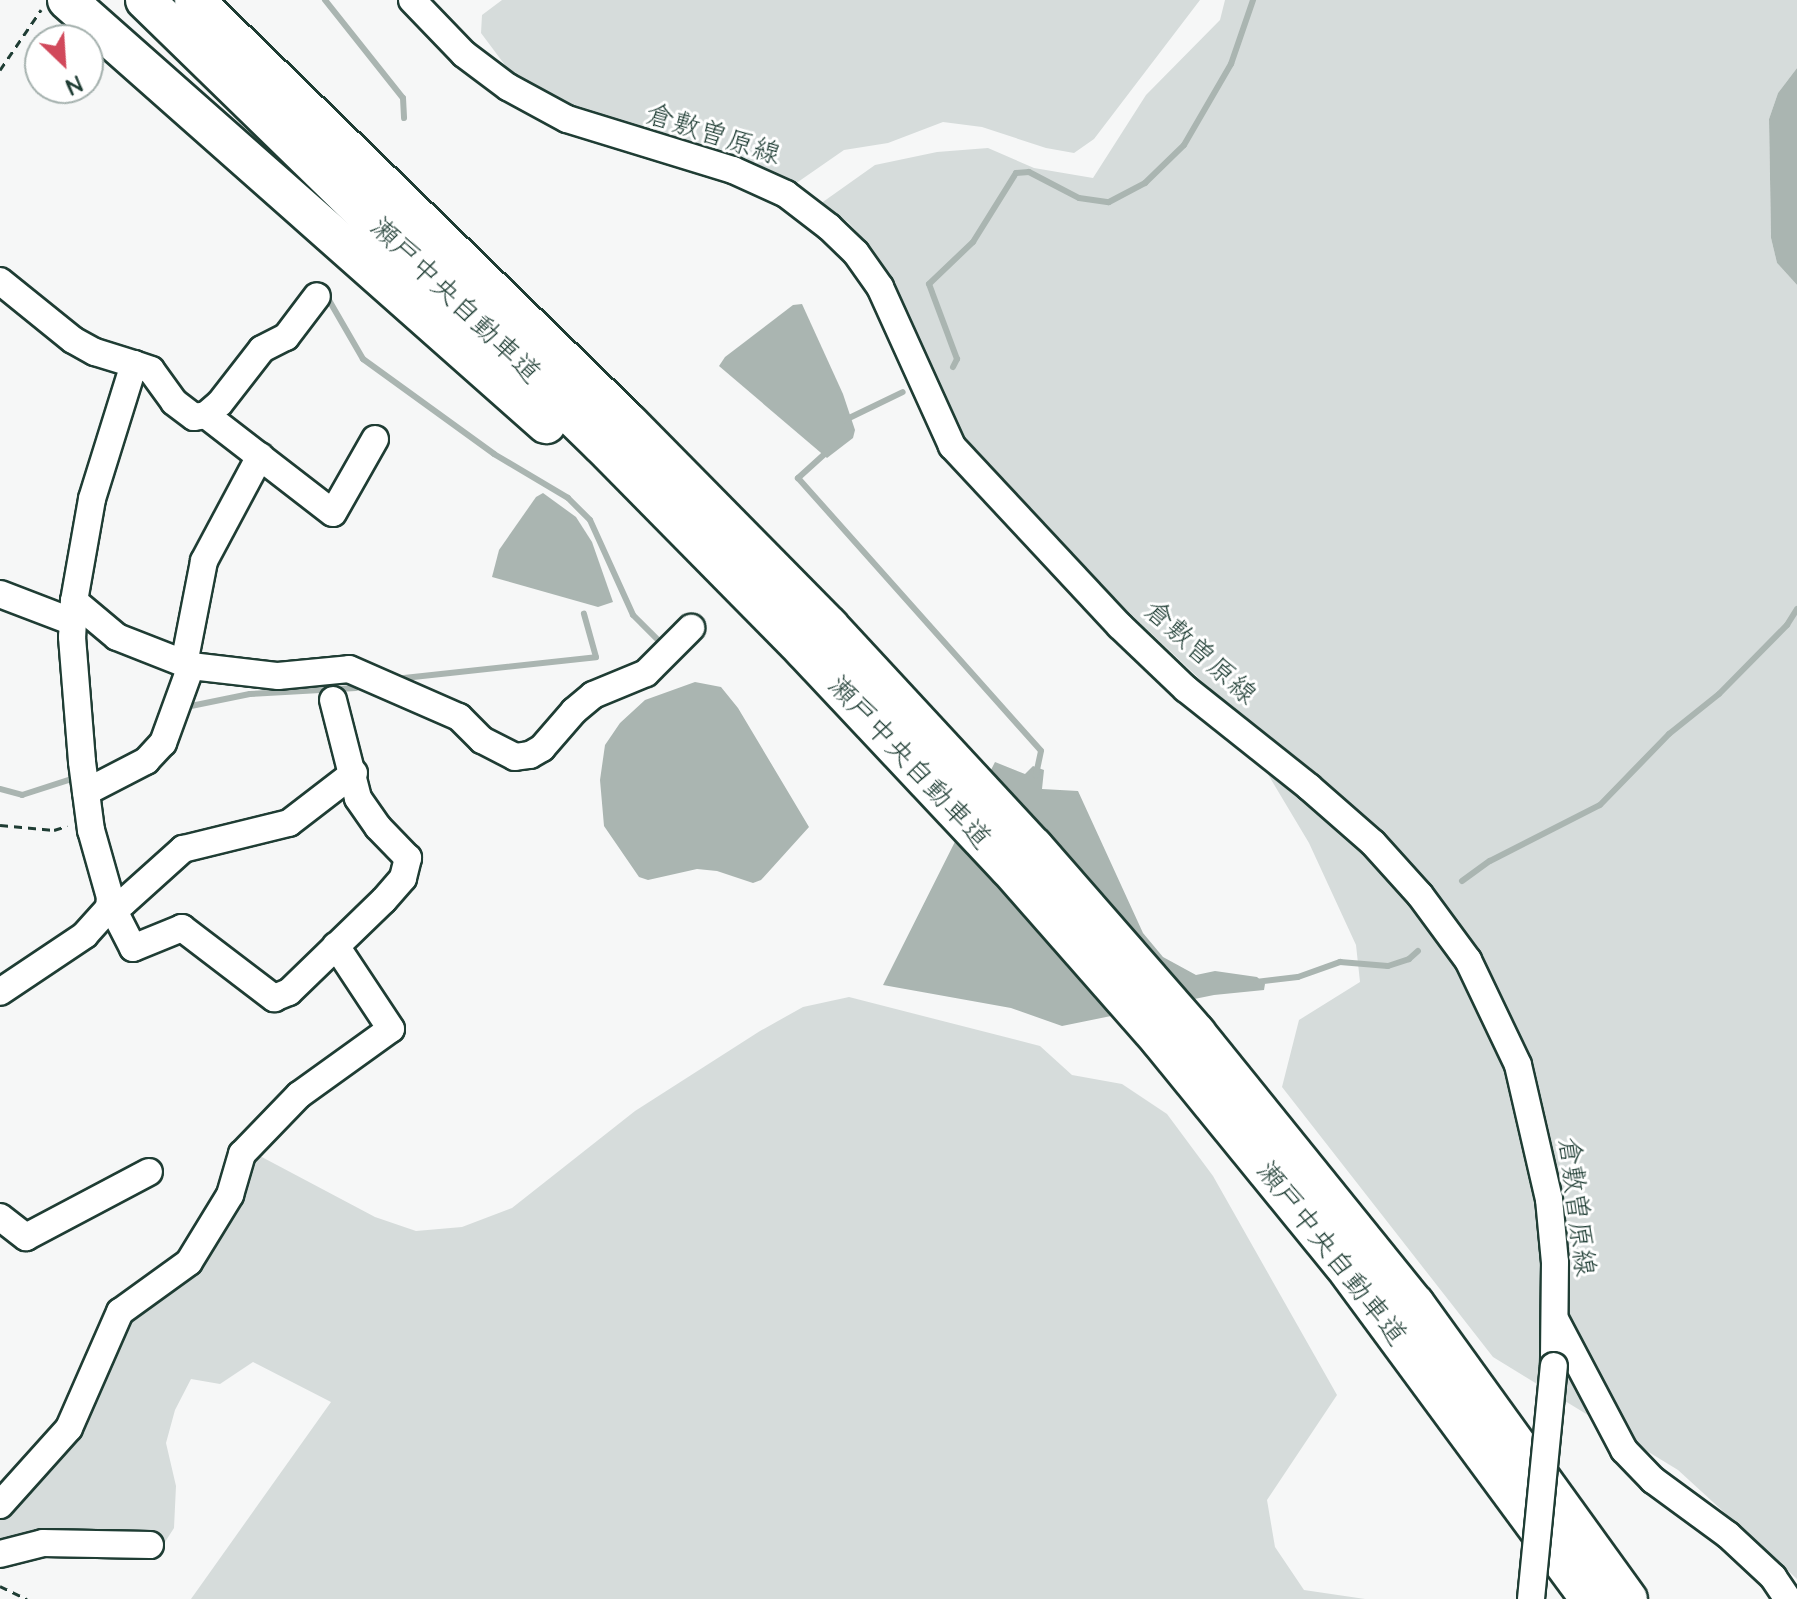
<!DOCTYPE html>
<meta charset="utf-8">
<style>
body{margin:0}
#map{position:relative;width:1797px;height:1599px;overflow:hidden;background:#f6f7f7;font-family:"Architects Daughter","Klee One",sans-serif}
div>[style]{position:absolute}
.green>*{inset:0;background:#d6dcdb}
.water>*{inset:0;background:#aab5b1}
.stream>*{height:6px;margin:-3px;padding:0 3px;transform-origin:3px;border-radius:3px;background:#aab5b1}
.path>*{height:3px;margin-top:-1.5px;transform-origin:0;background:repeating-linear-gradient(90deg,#1f3d34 0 8px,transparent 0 14px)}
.roads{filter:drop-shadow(2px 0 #1f3d34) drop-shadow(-2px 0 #1f3d34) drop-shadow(0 2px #1f3d34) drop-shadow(0 -2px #1f3d34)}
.minor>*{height:26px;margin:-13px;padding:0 13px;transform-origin:13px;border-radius:13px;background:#fff}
.highway>*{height:38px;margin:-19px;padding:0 19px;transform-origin:19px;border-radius:19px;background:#fff}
.bridges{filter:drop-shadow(2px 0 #1f3d34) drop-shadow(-2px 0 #1f3d34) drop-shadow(0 2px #1f3d34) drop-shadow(0 -2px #1f3d34)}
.minor-bridge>*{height:26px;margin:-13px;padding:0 13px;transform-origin:13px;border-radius:13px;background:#fff}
span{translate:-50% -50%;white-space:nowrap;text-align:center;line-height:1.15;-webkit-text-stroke:6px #fff;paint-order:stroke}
.street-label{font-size:28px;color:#1f3d34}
.north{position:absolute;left:24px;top:24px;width:80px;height:80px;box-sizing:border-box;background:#fff;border:2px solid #a5b1ae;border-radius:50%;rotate:155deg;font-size:22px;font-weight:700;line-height:32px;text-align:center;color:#1f3d34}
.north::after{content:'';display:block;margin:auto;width:28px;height:36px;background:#d1495b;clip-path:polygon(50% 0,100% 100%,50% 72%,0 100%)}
</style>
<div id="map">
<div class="green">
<div style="clip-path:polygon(502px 0,1200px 0,1094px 139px,1074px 153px,1046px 148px,982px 127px,943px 122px,888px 143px,844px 150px,795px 184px,702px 150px,610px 128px,511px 73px,481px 33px,482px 15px)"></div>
<div style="clip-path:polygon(1225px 0,1797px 0,1797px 68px,1778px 93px,1769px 119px,1771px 238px,1777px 263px,1797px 285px,1797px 1579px,1678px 1470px,1493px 1357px,1282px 1087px,1299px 1020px,1360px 982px,1356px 945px,1309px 843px,1226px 704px,1095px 580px,963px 435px,892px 278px,872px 248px,848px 222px,820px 204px,875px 165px,937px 152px,988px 148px,1034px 168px,1093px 178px,1146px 95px,1220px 20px)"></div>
<div style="clip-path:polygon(849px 997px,1040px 1046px,1072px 1075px,1122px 1084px,1167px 1114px,1213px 1176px,1337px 1395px,1267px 1500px,1275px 1547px,1304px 1590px,1365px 1599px,191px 1599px,331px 1402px,253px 1362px,220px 1384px,191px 1379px,175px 1410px,166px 1443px,176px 1486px,174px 1528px,165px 1542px,113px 1535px,0 1545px,0 1519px,75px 1435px,126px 1322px,241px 1202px,258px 1155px,375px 1217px,416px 1231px,462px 1227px,512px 1208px,635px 1111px,760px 1031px,803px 1007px)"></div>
</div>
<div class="water">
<div style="clip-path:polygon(1797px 68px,1797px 285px,1777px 263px,1771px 238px,1769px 119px,1778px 93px)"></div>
<div style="clip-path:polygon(802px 304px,843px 394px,855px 430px,853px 438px,827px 458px,719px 366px,725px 357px,793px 305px)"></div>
<div style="clip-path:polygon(543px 493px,576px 517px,592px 542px,613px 602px,598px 607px,492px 577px,499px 550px,536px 497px)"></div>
<div style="clip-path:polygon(695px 682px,721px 687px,738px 708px,809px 827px,761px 880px,753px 883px,717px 871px,697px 869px,648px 880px,639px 877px,604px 826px,600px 780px,605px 745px,620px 723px,645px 700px)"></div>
<div style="clip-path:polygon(995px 762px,1025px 774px,1033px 766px,1044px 770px,1042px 789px,1078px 791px,1143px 933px,1163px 957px,1196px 975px,1215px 971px,1257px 977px,1265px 984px,1264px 990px,1214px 995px,1062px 1026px,1011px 1008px,883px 985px)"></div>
</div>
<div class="stream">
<div style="left:325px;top:0;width:125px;rotate:51.5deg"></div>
<div style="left:403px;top:98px;width:20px;rotate:87deg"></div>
<div style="left:326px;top:295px;width:74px;rotate:60deg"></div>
<div style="left:363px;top:359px;width:162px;rotate:35.9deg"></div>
<div style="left:494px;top:454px;width:86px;rotate:30.7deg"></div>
<div style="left:568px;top:498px;width:31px;rotate:45deg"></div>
<div style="left:590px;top:520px;width:104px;rotate:65.6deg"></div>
<div style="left:633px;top:615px;width:37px;rotate:45deg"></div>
<div style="left:953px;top:367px;width:9px;rotate:-63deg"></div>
<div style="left:957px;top:359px;width:80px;rotate:-110.5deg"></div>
<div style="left:929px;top:284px;width:61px;rotate:-43.7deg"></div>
<div style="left:973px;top:242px;width:81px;rotate:-58.1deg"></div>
<div style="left:1016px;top:173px;width:13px;rotate:-4deg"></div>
<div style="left:1029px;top:172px;width:56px;rotate:27.5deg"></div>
<div style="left:1079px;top:198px;width:30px;rotate:8deg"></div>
<div style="left:1109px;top:202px;width:41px;rotate:-27.8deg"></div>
<div style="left:1145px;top:183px;width:54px;rotate:-44.3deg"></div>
<div style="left:1184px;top:145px;width:94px;rotate:-59.9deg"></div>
<div style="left:1231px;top:64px;width:68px;rotate:-71deg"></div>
<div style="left:845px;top:420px;width:64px;rotate:-25.8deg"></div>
<div style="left:829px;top:450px;width:42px;rotate:137.9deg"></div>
<div style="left:798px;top:478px;width:365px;rotate:48.3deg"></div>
<div style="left:1041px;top:751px;width:25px;rotate:102deg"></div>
<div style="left:404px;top:678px;width:193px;rotate:-6.2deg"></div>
<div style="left:596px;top:657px;width:45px;rotate:-105.6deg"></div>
<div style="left:186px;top:707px;width:65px;rotate:-11.5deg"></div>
<div style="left:250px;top:694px;width:106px;rotate:-3.2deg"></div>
<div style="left:0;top:789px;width:23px;rotate:15deg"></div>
<div style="left:22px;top:795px;width:59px;rotate:-17.8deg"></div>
<div style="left:1462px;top:881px;width:34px;rotate:-36deg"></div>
<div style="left:1490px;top:861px;width:123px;rotate:-27deg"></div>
<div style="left:1600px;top:805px;width:99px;rotate:-45.8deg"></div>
<div style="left:1669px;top:734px;width:64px;rotate:-38.7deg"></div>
<div style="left:1719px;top:694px;width:97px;rotate:-45.4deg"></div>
<div style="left:1787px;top:625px;width:19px;rotate:-58deg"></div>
<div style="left:1256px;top:982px;width:42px;rotate:-6.8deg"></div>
<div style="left:1298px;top:977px;width:45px;rotate:-19.7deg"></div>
<div style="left:1340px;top:962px;width:48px;rotate:4.8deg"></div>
<div style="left:1388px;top:966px;width:22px;rotate:-18deg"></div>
<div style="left:1409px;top:959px;width:12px;rotate:-42deg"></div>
</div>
<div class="path">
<div style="left:0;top:70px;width:73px;rotate:-55.7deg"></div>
<div style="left:0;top:825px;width:54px;rotate:5.3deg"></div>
<div style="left:54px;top:830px;width:14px;rotate:-17deg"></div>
<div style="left:0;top:1586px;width:30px;rotate:26deg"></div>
</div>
<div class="roads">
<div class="minor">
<div style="left:412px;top:0;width:75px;rotate:46.1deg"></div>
<div style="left:464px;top:54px;width:55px;rotate:36.9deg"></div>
<div style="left:508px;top:87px;width:67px;rotate:28.5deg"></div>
<div style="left:567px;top:119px;width:174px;rotate:17.1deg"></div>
<div style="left:733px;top:170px;width:58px;rotate:24.4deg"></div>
<div style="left:786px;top:194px;width:54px;rotate:37.5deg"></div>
<div style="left:829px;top:227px;width:37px;rotate:44deg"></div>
<div style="left:856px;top:253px;width:42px;rotate:54.8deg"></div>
<div style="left:880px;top:287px;width:175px;rotate:65.6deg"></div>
<div style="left:952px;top:446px;width:246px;rotate:47deg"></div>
<div style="left:1120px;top:626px;width:91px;rotate:43.7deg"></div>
<div style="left:1186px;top:689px;width:157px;rotate:38.5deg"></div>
<div style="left:1309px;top:787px;width:85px;rotate:41.2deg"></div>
<div style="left:1373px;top:843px;width:70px;rotate:47.9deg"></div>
<div style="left:1420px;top:895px;width:81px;rotate:53.6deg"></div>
<div style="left:1468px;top:960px;width:116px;rotate:64.5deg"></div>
<div style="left:1518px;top:1065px;width:138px;rotate:77deg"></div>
<div style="left:1549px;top:1199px;width:63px;rotate:84.6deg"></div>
<div style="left:1555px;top:1262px;width:104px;rotate:90.6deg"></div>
<div style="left:0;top:281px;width:94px;rotate:38.9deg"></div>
<div style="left:73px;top:340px;width:25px;rotate:29deg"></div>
<div style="left:95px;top:352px;width:41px;rotate:17.1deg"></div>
<div style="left:134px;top:364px;width:141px;rotate:107.3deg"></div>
<div style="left:92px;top:499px;width:104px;rotate:100deg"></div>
<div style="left:74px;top:601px;width:36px;rotate:93deg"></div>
<div style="left:72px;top:637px;width:125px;rotate:85.4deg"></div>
<div style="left:82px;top:762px;width:69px;rotate:82.5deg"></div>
<div style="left:91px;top:830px;width:70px;rotate:74.2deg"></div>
<div style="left:110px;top:897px;width:11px;rotate:95deg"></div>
<div style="left:109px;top:908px;width:36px;rotate:132deg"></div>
<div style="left:85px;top:935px;width:102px;rotate:146.2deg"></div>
<div style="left:134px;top:364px;width:18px;rotate:19deg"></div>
<div style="left:151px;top:370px;width:39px;rotate:54deg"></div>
<div style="left:174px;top:402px;width:25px;rotate:37deg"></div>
<div style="left:194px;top:417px;width:12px;rotate:-9deg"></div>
<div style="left:206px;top:415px;width:160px;rotate:37.7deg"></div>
<div style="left:333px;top:513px;width:85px;rotate:-60.4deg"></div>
<div style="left:206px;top:415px;width:18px;rotate:-41deg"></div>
<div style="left:220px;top:403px;width:68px;rotate:-52.1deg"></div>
<div style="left:262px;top:349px;width:27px;rotate:-27deg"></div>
<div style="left:286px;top:337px;width:51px;rotate:-52.9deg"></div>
<div style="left:0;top:594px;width:78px;rotate:21deg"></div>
<div style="left:74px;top:601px;width:56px;rotate:39.9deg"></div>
<div style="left:117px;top:637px;width:79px;rotate:21.4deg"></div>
<div style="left:184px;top:664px;width:105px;rotate:-79deg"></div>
<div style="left:204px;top:561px;width:119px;rotate:-61.9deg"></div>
<div style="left:86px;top:792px;width:68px;rotate:-27.3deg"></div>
<div style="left:146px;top:761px;width:25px;rotate:-47deg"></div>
<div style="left:163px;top:743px;width:82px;rotate:-70deg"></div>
<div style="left:191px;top:666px;width:88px;rotate:6.6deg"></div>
<div style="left:278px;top:676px;width:71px;rotate:-5.6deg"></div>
<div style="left:349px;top:669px;width:120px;rotate:23.6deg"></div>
<div style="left:459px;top:717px;width:33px;rotate:45deg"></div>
<div style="left:482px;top:740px;width:37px;rotate:27deg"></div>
<div style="left:515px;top:757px;width:15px;rotate:-8deg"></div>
<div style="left:530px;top:755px;width:14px;rotate:-30deg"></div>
<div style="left:542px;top:748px;width:49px;rotate:-49.1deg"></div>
<div style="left:574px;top:711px;width:25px;rotate:-40deg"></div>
<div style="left:593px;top:695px;width:57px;rotate:-22.5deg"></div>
<div style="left:646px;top:673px;width:64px;rotate:-45deg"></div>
<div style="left:112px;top:907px;width:46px;rotate:62.9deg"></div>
<div style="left:133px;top:948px;width:53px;rotate:-22.2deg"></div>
<div style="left:182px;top:928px;width:116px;rotate:37.3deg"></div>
<div style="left:274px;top:998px;width:16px;rotate:-22deg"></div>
<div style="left:289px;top:992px;width:132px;rotate:-44.1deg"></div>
<div style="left:384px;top:900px;width:29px;rotate:-49deg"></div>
<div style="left:403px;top:878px;width:21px;rotate:-76deg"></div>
<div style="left:408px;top:858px;width:43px;rotate:-134.1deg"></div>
<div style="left:378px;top:827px;width:35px;rotate:-125deg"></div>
<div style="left:358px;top:798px;width:101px;rotate:-104.3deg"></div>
<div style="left:109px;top:908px;width:15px;rotate:-20deg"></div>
<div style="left:123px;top:903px;width:81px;rotate:-42deg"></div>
<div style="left:183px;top:849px;width:109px;rotate:-13.8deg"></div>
<div style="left:289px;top:823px;width:82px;rotate:-37.6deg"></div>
<div style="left:0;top:1217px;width:33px;rotate:38deg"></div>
<div style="left:26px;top:1237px;width:139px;rotate:-27.9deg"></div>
<div style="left:1556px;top:1321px;width:146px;rotate:62.2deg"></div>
<div style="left:1624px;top:1450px;width:42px;rotate:46deg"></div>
<div style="left:1653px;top:1480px;width:93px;rotate:36.3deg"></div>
<div style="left:1728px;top:1535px;width:62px;rotate:43deg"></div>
<div style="left:1773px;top:1577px;width:27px;rotate:56deg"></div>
<div style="left:0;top:1505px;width:103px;rotate:-48.1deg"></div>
<div style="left:69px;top:1428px;width:127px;rotate:-66.3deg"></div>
<div style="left:120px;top:1312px;width:85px;rotate:-35.9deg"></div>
<div style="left:189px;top:1262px;width:79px;rotate:-58.5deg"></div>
<div style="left:230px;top:1195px;width:43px;rotate:-73.7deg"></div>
<div style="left:242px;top:1154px;width:82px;rotate:-46deg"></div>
<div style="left:299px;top:1095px;width:113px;rotate:-35.7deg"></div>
<div style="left:391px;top:1029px;width:100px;rotate:-123.5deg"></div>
<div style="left:0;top:1554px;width:44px;rotate:-14.3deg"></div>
<div style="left:43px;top:1543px;width:107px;rotate:1.1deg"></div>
</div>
<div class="highway">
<div style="left:67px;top:0;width:640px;rotate:41.51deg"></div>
<div style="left:145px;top:0;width:638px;rotate:44.24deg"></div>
<div style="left:602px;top:445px;width:288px;rotate:45.4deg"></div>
<div style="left:804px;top:650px;width:299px;rotate:46.8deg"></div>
<div style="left:1009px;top:868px;width:229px;rotate:48.7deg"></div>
<div style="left:1160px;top:1040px;width:289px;rotate:50.8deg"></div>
<div style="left:1343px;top:1264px;width:416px;rotate:53.6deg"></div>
<div style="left:194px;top:0;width:608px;rotate:44.2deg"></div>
<div style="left:630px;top:424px;width:284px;rotate:45.4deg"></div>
<div style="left:829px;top:626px;width:301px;rotate:47.2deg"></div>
<div style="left:1034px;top:847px;width:247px;rotate:48.9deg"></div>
<div style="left:1196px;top:1033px;width:348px;rotate:51.1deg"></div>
<div style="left:1415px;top:1304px;width:364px;rotate:54.2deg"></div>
</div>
</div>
<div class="bridges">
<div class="minor-bridge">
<div style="left:1531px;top:1599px;width:234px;rotate:-84.4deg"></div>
</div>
</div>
<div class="street-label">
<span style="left:713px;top:135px;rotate:18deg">倉敷曽原線</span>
<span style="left:455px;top:301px;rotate:44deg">瀬戸中央自動車道</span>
<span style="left:1200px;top:653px;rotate:42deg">倉敷曽原線</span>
<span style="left:909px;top:763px;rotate:47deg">瀬戸中央自動車道</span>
<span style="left:1576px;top:1207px;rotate:83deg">倉敷曽原線</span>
<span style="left:1331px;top:1254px;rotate:52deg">瀬戸中央自動車道</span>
</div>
<div class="north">N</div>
</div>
